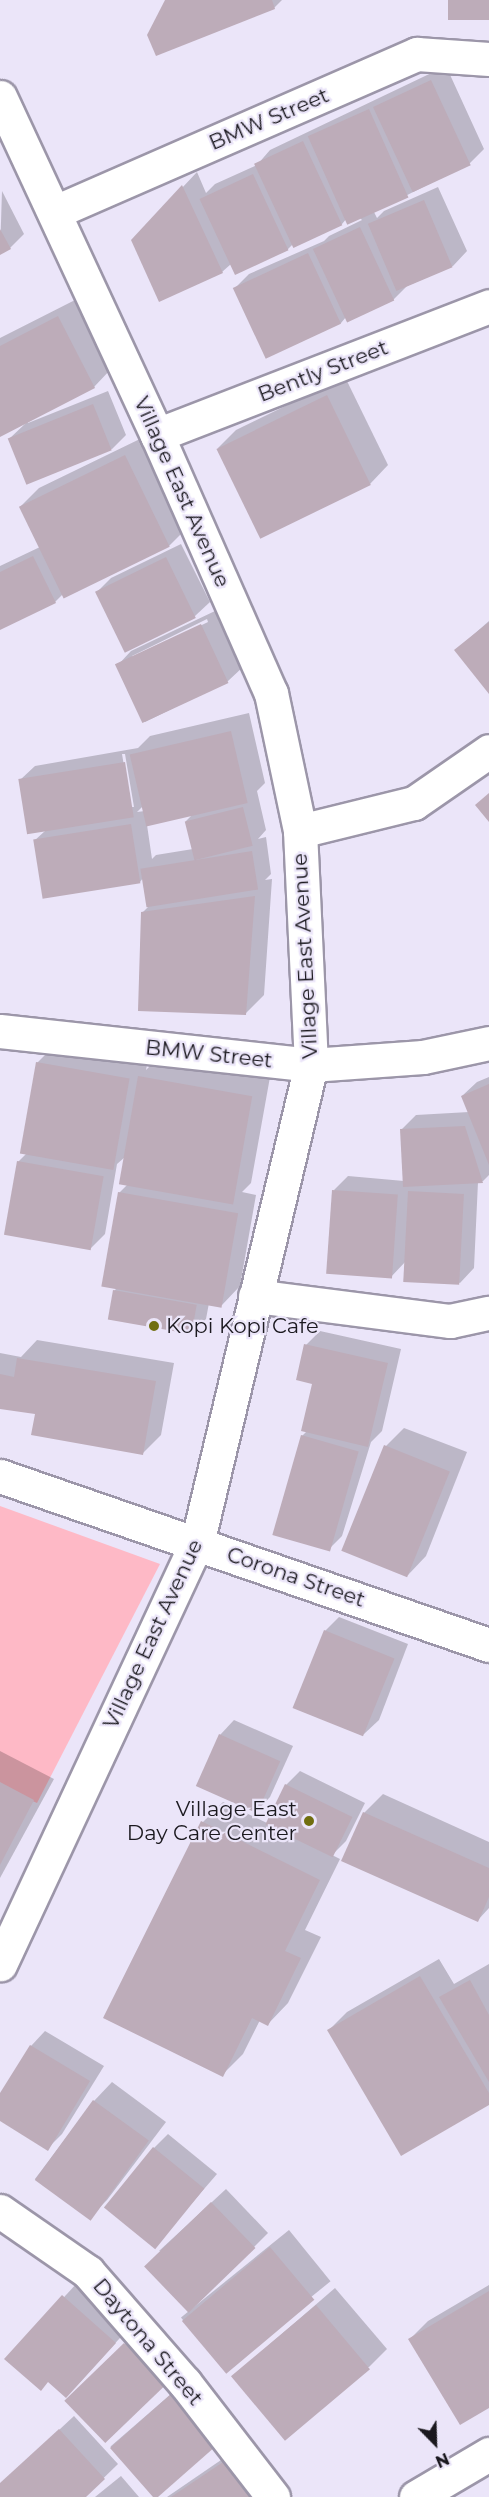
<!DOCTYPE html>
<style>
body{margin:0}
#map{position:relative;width:489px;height:2497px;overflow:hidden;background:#ebe5f9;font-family:Montserrat,sans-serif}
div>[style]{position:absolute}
.green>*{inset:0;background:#feb9c6}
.shadow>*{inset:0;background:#0003;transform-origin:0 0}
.building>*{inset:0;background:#bdacb9;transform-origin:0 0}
.roads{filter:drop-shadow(2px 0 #9c96a9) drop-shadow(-2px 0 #9c96a9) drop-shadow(0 2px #9c96a9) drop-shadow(0 -2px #9c96a9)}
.minor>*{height:33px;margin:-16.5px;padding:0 16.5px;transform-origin:16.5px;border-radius:16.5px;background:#fff}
.dots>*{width:16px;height:16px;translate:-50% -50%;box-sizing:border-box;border:3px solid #ebe5f9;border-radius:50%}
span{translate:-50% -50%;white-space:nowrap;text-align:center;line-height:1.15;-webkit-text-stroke:4.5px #ebe5f9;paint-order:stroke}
.street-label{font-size:21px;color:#1b191f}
.poi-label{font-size:21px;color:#1b191f}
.left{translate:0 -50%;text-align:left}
.right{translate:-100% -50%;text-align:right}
.north{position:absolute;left:405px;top:2413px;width:60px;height:60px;-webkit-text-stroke:4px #ebe5f9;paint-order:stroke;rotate:157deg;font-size:16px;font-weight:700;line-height:24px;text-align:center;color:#1b191f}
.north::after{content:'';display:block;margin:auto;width:21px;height:27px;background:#1b191f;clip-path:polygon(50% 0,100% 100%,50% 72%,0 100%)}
</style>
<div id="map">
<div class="green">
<div style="clip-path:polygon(0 1506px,160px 1564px,37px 1803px,0 1786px)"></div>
</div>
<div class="shadow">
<div style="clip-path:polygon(166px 0,282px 0,274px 8px)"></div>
<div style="clip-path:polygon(446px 66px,484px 149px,470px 163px,374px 212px,377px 218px,384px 211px,438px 187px,467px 251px,453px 266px,407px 286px,393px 300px,348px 321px,346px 317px,341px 323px,267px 357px,235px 288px,249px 274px,324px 241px,329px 236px,362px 220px,360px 218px,347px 218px,342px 224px,293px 244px,288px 249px,231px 264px,222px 272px,133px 240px,197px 172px,206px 193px,215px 184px,257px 165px,270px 150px)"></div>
<div style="clip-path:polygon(2px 191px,24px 234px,10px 248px,0 253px)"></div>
<div style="clip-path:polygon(77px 299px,112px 368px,94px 387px,27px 421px,28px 423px,108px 391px,126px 435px,112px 449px,9px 439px,27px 422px,0 432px,0 338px)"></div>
<div style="clip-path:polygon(345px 377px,388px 465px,370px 484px,218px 448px,236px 430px)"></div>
<div style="clip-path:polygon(144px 437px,187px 528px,169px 546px,63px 594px,55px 602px,0 629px,0 566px,40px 547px,21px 506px,39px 488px)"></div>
<div style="clip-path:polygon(181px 544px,210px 602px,195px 616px,125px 651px,97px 592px,111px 578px)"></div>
<div style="clip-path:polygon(evenodd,215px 611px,243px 667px,228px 681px,145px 722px,117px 666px,131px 651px,215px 611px,207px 619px,208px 622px,132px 659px,132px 656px,207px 619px)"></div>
<div style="clip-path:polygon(489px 621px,489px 692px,456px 650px)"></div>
<div style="clip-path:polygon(evenodd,249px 713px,265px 783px,257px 791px,266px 830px,258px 839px,266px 837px,271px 874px,265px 880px,272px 879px,264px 995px,246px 1013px,142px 913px,148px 907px,143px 878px,140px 882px,34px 841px,45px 831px,20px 780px,35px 766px,138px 748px,150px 736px,249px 713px,122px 754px,125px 754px,134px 807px,131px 807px,122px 754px,249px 713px,143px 806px,145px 811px,137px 812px,143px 806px,249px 713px,193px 814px,186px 821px,193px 849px,156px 855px,152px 859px,147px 825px,193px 814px)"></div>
<div style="clip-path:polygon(56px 1044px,148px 1060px,146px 1070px,158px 1058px,270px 1077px,251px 1183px,242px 1192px,256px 1195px,240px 1286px,222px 1305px,209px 1303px,206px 1319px,192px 1333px,114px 1291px,118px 1287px,119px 1193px,128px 1184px,125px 1157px,117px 1164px,105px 1234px,91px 1248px,18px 1162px,26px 1154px,37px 1063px)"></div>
<div style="clip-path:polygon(489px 1077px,489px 1175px,483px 1181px,478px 1182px,474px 1268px,460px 1283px,406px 1261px,390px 1278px,334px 1190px,348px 1176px,404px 1181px,402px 1129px,416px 1115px,469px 1112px,462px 1096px,477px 1082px)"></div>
<div style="clip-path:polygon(320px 1331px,401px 1349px,382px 1431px,371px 1442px,342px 1536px,328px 1550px,302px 1436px,307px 1431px,314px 1383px,306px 1345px)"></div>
<div style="clip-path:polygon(37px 1340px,174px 1363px,161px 1435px,143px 1453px,36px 1413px,0 1407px,0 1353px,21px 1357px)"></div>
<div style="clip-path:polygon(404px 1428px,467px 1452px,426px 1556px,408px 1575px,386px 1446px)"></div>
<div style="clip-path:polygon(339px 1617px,408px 1644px,379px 1720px,364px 1734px,325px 1631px)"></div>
<div style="clip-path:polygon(234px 1720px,293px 1746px,270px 1797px,256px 1812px,220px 1735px)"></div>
<div style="clip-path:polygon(0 1751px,54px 1779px,0 1878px)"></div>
<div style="clip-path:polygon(300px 1771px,365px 1803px,346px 1841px,332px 1855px,340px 1859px,305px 1930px,321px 1937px,288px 2003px,268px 2024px,260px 2020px,243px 2054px,222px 2075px,203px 1822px,223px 1802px,267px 1823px,286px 1785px)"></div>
<div style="clip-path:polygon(383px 1794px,489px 1842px,489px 1908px,478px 1920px,343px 1860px,364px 1813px)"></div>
<div style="clip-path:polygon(439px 1959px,454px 1984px,489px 1964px,489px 2103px,329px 2030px,347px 2012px)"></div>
<div style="clip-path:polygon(45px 2031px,104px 2066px,62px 2134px,47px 2149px,0 2120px,0 2096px,31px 2046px)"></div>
<div style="clip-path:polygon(112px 2082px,166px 2122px,107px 2200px,89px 2218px,35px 2179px,94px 2101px)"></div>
<div style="clip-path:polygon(168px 2134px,217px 2174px,154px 2247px,154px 2148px)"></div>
<div style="clip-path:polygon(226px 2189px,268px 2233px,254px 2247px,159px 2251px)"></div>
<div style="left:289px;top:2230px;width:66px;height:139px;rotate:51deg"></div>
<div style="clip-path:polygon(78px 2282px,129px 2328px,80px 2382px,7px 2359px)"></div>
<div style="clip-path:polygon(489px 2285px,489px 2406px,410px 2339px,428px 2321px)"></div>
<div style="clip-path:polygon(335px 2288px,387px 2349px,369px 2367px,233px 2376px)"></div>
<div style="clip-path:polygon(139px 2330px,178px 2370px,164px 2384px,80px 2387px)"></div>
<div style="left:186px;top:2381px;width:66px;height:100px;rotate:49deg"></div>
<div style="clip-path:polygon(74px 2416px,118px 2464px,84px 2497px,2px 2497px,0 2485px)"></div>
<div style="clip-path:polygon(240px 2447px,268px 2497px,167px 2497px)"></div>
<div style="clip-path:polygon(121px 2476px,139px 2497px,95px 2497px)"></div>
</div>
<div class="building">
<div style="clip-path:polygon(165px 0,272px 0,275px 9px,156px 56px,147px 35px)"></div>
<div style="left:448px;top:0;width:41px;height:20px"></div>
<div style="left:431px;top:80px;width:94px;height:64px;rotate:65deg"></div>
<div style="left:369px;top:109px;width:97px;height:67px;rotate:66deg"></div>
<div style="left:303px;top:141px;width:93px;height:54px;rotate:65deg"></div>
<div style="left:253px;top:174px;width:84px;height:59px;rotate:65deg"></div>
<div style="clip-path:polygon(182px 185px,223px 273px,159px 302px,131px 240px)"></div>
<div style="left:424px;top:200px;width:73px;height:61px;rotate:67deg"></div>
<div style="left:360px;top:227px;width:81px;height:52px;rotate:65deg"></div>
<div style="clip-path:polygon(0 229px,11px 249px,0 255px)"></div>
<div style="left:308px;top:253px;width:78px;height:83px;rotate:65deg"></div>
<div style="clip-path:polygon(58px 316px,95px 388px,0 437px,0 346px)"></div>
<div style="left:327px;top:395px;width:100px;height:123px;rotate:64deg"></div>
<div style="left:93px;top:404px;width:50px;height:92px;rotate:68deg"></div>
<div style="left:125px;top:455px;width:102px;height:118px;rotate:64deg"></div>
<div style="clip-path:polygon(33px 556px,56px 603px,0 630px,0 572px)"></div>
<div style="left:166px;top:557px;width:68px;height:79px;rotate:64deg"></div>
<div style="clip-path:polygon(489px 622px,489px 694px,454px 650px)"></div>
<div style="left:201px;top:624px;width:65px;height:95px;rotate:65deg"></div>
<div style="left:231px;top:731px;width:74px;height:104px;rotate:77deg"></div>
<div style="left:125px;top:762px;width:56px;height:108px;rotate:81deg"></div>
<div style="clip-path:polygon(489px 793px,489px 822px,475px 805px)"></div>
<div style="left:243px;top:807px;width:40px;height:60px;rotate:76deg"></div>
<div style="left:131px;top:824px;width:60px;height:99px;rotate:81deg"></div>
<div style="left:252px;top:851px;width:39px;height:113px;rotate:81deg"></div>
<div style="clip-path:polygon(255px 896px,246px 1015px,138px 1011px,141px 912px)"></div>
<div style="left:36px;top:1062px;width:95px;height:93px;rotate:10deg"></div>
<div style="left:138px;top:1076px;width:116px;height:110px;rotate:10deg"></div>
<div style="clip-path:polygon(489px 1084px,489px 1165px,461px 1096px)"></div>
<div style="clip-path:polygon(465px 1126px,483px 1183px,403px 1187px,400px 1129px)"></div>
<div style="left:17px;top:1161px;width:88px;height:75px;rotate:10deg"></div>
<div style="left:332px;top:1190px;width:66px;height:84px;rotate:4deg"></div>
<div style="left:408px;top:1191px;width:56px;height:91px;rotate:3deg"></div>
<div style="left:118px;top:1192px;width:122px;height:96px;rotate:10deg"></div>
<div style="left:113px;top:1290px;width:85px;height:30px;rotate:10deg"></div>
<div style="clip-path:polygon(304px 1344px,388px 1363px,368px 1447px,301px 1431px,312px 1384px,296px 1380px)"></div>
<div style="clip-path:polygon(17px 1358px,156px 1381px,143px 1455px,31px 1435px,35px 1414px,0 1409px,0 1374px,14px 1377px)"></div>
<div style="left:301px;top:1435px;width:60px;height:104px;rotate:16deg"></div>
<div style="left:384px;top:1445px;width:71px;height:114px;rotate:22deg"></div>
<div style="left:324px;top:1630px;width:76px;height:84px;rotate:22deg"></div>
<div style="left:219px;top:1734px;width:67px;height:57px;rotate:24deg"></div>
<div style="clip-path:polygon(0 1782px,34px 1800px,0 1865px)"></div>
<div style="left:285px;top:1784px;width:75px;height:45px;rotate:26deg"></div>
<div style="clip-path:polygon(363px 1812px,489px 1868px,489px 1897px,478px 1922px,341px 1861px)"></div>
<div style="clip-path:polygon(201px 1821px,320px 1880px,285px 1951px,301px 1958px,268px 2026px,252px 2018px,223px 2077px,103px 2018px)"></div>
<div style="clip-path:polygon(420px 1976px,489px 2093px,489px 2105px,401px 2156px,327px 2030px)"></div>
<div style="clip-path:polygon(470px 1980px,489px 2015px,489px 2082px,439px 1997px)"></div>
<div style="clip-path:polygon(30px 2045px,90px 2081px,48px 2151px,0 2121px,0 2093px)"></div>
<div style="left:93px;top:2100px;width:69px;height:99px;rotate:36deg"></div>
<div style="left:153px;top:2147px;width:66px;height:78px;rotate:39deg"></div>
<div style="left:211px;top:2202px;width:64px;height:93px;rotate:46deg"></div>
<div style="left:270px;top:2247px;width:69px;height:115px;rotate:50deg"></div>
<div style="clip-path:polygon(489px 2291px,489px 2408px,460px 2425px,408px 2339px)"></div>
<div style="clip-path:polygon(62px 2295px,116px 2343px,66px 2398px,48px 2382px,41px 2391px,4px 2359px)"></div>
<div style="left:316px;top:2305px;width:84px;height:111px;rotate:50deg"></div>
<div style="left:124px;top:2343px;width:59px;height:83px;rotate:46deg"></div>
<div style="clip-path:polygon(171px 2394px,216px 2446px,158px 2497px,153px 2497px,110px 2448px)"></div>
<div style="clip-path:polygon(59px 2429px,105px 2479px,86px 2497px,0 2497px,0 2483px)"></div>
<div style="clip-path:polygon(226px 2460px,251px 2497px,171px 2497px)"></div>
</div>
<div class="roads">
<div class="minor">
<div style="left:0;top:97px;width:373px;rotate:65.1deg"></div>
<div style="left:157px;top:435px;width:282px;rotate:66.2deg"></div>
<div style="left:271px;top:693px;width:141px;rotate:78.1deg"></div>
<div style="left:300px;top:831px;width:234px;rotate:87.3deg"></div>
<div style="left:311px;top:1065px;width:490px;rotate:103.4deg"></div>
<div style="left:197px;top:1542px;width:466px;rotate:115deg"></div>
<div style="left:55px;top:212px;width:395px;rotate:-23.6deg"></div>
<div style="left:417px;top:54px;width:72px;rotate:4deg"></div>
<div style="left:157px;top:435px;width:356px;rotate:-21.2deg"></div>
<div style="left:300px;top:831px;width:117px;rotate:-13.8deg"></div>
<div style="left:414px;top:803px;width:91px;rotate:-34.7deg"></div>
<div style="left:0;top:1031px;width:313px;rotate:6.2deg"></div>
<div style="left:311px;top:1065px;width:112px;rotate:-4.1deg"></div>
<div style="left:423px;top:1057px;width:67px;rotate:-12deg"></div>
<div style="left:255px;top:1296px;width:197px;rotate:7.3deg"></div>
<div style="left:450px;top:1321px;width:40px;rotate:-12deg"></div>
<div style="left:0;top:1476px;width:517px;rotate:19.07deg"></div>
<div style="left:0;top:2211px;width:107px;rotate:34.7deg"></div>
<div style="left:88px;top:2272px;width:147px;rotate:48.9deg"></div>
<div style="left:185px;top:2383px;width:144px;rotate:52.3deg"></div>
<div style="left:416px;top:2497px;width:85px;rotate:-30.5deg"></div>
</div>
</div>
<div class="dots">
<div style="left:154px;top:1326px;background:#706e0f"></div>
<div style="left:309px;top:1821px;background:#706e0f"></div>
</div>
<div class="street-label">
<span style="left:269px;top:119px;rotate:-23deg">BMW Street</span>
<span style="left:323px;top:371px;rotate:-21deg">Bently Street</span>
<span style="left:182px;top:492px;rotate:66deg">Village East Avenue</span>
<span style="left:305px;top:956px;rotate:-93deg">Village East Avenue</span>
<span style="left:209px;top:1054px;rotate:6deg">BMW Street</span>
<span style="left:296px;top:1577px;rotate:19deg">Corona Street</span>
<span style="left:153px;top:1634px;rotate:-65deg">Village East Avenue</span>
<span style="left:148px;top:2342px;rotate:50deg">Daytona Street</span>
</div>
<div class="poi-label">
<span class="left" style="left:166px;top:1326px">Kopi Kopi Cafe</span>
<span class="right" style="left:297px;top:1821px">Village East<br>Day Care Center</span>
</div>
<div class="north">N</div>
</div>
